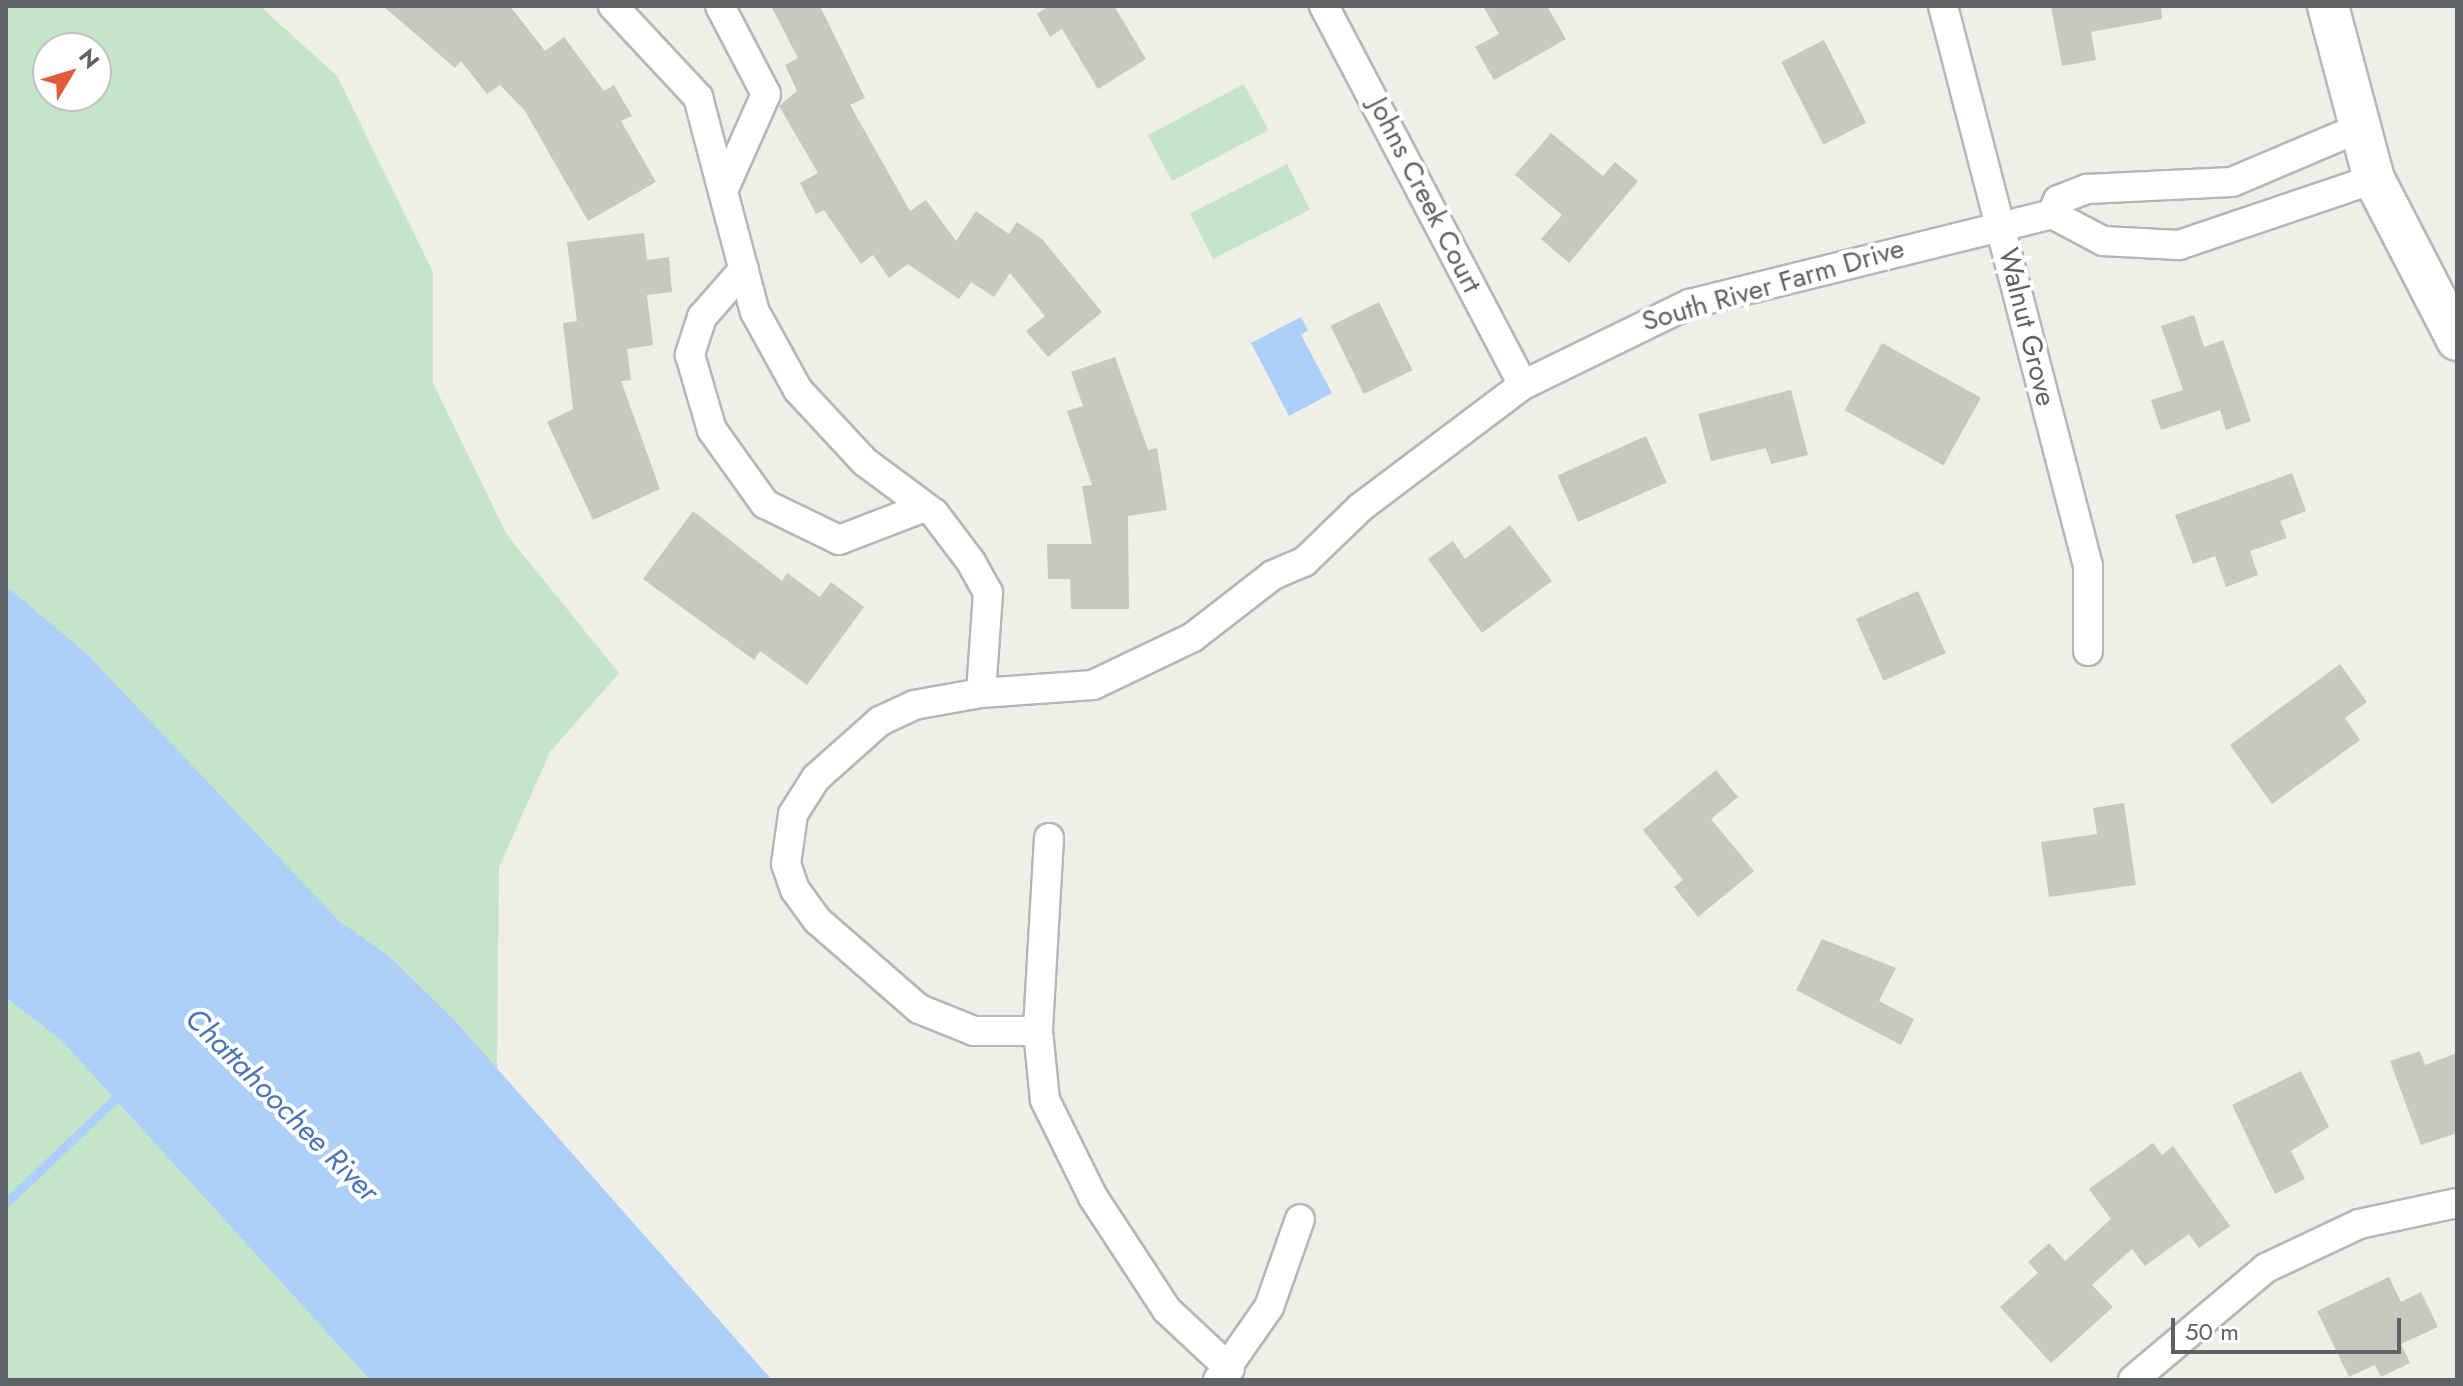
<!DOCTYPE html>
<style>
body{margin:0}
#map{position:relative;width:2463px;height:1386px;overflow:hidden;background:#efeee7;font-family:Jost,sans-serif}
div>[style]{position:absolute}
.green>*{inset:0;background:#c5e5c8;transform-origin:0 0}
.water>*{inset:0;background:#acd0fa}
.stream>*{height:9px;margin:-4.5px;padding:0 4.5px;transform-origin:4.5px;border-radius:4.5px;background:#acd0fa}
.building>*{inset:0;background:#c8c8c1;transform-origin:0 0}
.roads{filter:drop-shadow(2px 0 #b4b6ba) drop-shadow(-2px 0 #b4b6ba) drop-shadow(0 2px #b4b6ba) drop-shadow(0 -2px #b4b6ba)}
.minor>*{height:28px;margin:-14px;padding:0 14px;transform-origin:14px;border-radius:14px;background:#fff}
.secondary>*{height:40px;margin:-20px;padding:0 20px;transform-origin:20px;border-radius:20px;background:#fff}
span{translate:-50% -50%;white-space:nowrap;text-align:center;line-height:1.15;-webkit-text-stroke:8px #fff;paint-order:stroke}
.street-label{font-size:28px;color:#5e6166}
.water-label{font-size:30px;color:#4b74b4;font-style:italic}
.frame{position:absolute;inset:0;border:8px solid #5e6166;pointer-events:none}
.north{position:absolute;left:32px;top:32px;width:80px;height:80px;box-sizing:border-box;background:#fff;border:2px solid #bfc0c2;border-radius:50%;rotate:52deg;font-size:22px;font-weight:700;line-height:32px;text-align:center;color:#5e6166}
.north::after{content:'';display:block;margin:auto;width:28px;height:36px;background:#e05a3c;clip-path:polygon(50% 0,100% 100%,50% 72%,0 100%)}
.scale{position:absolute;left:2171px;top:1318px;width:230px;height:36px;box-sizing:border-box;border:4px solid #5e6166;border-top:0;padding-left:10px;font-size:24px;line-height:28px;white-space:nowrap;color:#5e6166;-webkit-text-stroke:6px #fff;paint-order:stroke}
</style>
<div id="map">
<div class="green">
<div style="clip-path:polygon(evenodd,6px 6px,260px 6px,337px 76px,433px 272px,433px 383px,507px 535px,619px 673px,550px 752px,499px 867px,496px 1182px,6px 645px,6px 6px,48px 48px,96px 48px,96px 96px,48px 96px,48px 48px)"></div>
<div style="left:1244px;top:84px;width:52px;height:109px;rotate:62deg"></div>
<div style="left:1287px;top:164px;width:51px;height:109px;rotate:63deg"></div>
<div style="clip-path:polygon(6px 998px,61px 1040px,370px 1380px,6px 1380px)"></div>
</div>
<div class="water">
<div style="clip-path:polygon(1301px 317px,1308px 330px,1301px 335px,1332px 393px,1289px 416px,1251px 343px)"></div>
<div style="clip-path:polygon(6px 586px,87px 654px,339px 921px,390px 957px,457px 1023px,772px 1380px,370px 1380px,61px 1040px,6px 998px)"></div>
</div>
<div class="stream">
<div style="left:6px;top:1203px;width:161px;rotate:-43.7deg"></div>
</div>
<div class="building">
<div style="clip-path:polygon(383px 6px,510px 6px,545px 51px,564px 37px,604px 91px,614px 85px,632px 116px,621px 121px,656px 182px,588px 221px,525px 111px,500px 85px,487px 94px,461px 61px,455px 68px)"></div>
<div style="clip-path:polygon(771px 6px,820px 6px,865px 98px,850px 105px,910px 211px,926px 200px,956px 241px,976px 211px,1009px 234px,1017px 222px,1042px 239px,1102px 312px,1048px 357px,1026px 331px,1045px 316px,1010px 273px,994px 297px,971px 282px,959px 299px,908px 264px,889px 278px,873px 255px,861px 264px,824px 210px,816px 214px,800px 183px,818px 173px,779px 106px,797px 91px,785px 65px,798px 58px)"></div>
<div style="clip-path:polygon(1048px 6px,1114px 6px,1146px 59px,1098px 89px,1062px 29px,1050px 37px,1037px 14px)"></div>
<div style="clip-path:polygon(1483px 6px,1547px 6px,1566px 39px,1494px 80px,1475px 47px,1499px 34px)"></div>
<div style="clip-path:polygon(2051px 6px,2161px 6px,2162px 19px,2091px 32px,2096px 60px,2062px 66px)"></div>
<div style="left:1824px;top:40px;width:93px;height:48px;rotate:63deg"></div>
<div style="clip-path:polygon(1551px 133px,1603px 176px,1615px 162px,1638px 181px,1569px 263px,1541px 239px,1562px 215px,1515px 175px)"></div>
<div style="clip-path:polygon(644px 233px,647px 260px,669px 257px,672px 292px,647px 295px,653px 345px,627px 349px,631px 380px,621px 381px,660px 489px,593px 520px,547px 422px,573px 409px,563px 323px,577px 321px,567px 242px)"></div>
<div style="left:1379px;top:302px;width:76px;height:54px;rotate:64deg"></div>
<div style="clip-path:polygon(2194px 315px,2204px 347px,2223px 340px,2251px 421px,2226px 430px,2220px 410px,2161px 430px,2151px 400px,2183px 390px,2161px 326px)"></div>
<div style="left:1882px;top:343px;width:113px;height:77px;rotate:29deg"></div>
<div style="clip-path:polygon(1115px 357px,1148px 450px,1157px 448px,1167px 510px,1128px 516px,1129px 609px,1071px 609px,1070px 579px,1048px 579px,1047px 544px,1092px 544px,1082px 486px,1092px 485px,1067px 411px,1083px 406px,1071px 372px)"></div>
<div style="clip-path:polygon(1791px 390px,1808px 455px,1771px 464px,1766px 448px,1711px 461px,1698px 414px)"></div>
<div style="left:1646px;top:436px;width:51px;height:97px;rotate:66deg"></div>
<div style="clip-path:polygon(2292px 473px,2306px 511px,2280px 521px,2287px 538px,2250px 551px,2258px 575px,2226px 587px,2215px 556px,2193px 564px,2175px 515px)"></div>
<div style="clip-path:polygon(693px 511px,782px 581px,787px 573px,820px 597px,831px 582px,864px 607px,807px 685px,760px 651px,754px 660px,643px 579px)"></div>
<div style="clip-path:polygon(1510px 525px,1552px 581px,1482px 633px,1428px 559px,1453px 541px,1465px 559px)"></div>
<div style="left:1918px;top:591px;width:68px;height:68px;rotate:66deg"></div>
<div style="clip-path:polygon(2340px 664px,2367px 702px,2345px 718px,2360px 740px,2272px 804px,2230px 745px)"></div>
<div style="clip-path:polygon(1716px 770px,1738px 797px,1711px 819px,1754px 871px,1698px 917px,1674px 887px,1683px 880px,1643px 830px)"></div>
<div style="clip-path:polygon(2124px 803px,2136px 885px,2049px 897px,2041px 842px,2097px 834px,2093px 808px)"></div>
<div style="clip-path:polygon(1822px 939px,1896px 968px,1879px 1001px,1914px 1019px,1901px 1045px,1796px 990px)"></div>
<div style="clip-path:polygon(2420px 1051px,2425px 1065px,2457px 1053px,2457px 1133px,2421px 1145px,2390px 1061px)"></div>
<div style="clip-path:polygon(2301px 1071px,2329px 1127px,2291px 1151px,2305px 1179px,2275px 1194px,2232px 1105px)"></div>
<div style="clip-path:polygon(2153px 1143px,2162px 1155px,2173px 1146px,2230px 1226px,2199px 1248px,2189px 1234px,2145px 1266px,2132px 1249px,2092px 1285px,2113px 1307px,2051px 1363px,2000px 1307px,2038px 1273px,2028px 1262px,2049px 1243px,2065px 1261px,2111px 1219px,2089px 1189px)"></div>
<div style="clip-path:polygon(2389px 1277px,2401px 1302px,2421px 1292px,2438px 1327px,2401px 1344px,2410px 1363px,2381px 1377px,2375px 1365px,2349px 1377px,2317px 1311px)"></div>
</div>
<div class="roads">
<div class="minor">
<div style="left:613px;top:6px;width:125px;rotate:47deg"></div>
<div style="left:698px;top:97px;width:222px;rotate:75.2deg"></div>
<div style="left:755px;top:312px;width:89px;rotate:61.1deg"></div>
<div style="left:798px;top:390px;width:98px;rotate:47.1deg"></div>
<div style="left:865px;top:462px;width:86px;rotate:36.5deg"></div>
<div style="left:934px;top:513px;width:61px;rotate:52.9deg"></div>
<div style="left:971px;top:562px;width:35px;rotate:61deg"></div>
<div style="left:988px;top:593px;width:100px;rotate:94deg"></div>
<div style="left:720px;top:6px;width:99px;rotate:62.4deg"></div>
<div style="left:766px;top:94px;width:106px;rotate:113.9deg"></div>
<div style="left:1324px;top:6px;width:428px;rotate:62.3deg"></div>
<div style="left:1943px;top:6px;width:578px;rotate:75.48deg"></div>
<div style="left:2088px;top:566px;width:85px;rotate:90deg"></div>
<div style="left:2052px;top:214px;width:15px;rotate:-67deg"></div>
<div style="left:2058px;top:200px;width:31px;rotate:-21deg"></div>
<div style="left:2087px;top:189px;width:145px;rotate:-2.8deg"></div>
<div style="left:2232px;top:182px;width:136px;rotate:-23deg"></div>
<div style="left:744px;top:269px;width:64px;rotate:131.2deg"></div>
<div style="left:702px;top:317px;width:40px;rotate:108deg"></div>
<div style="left:690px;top:355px;width:78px;rotate:73.7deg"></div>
<div style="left:712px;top:430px;width:91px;rotate:54.4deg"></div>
<div style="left:765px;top:504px;width:82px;rotate:25.9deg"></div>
<div style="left:839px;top:540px;width:92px;rotate:-21deg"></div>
<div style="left:1049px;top:838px;width:193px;rotate:93.3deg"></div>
<div style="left:1038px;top:1031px;width:69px;rotate:84.2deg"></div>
<div style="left:1045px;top:1100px;width:108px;rotate:63.7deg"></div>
<div style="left:1093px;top:1197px;width:135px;rotate:56.8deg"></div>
<div style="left:1167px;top:1310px;width:86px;rotate:43.1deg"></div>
<div style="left:1038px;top:1031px;width:64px;rotate:180deg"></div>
<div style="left:974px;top:1031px;width:59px;rotate:-158.2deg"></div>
<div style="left:919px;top:1009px;width:135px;rotate:-138.9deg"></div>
<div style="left:817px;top:920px;width:37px;rotate:-126deg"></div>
<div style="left:795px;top:890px;width:28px;rotate:-109deg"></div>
<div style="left:786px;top:864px;width:50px;rotate:-82deg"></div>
<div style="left:793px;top:814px;width:43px;rotate:-57.4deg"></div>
<div style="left:816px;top:778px;width:86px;rotate:-41.7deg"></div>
<div style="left:880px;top:721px;width:38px;rotate:-25deg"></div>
<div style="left:914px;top:705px;width:68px;rotate:-10.2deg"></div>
<div style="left:981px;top:693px;width:112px;rotate:-4.1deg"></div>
<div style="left:1093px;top:685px;width:111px;rotate:-25.6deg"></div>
<div style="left:1193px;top:637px;width:101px;rotate:-37.8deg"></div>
<div style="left:1273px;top:575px;width:34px;rotate:-23deg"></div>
<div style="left:1304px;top:562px;width:79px;rotate:-44deg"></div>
<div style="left:1361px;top:507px;width:203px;rotate:-37deg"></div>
<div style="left:1523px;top:385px;width:185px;rotate:-26deg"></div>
<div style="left:1689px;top:304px;width:374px;rotate:-13.9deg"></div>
<div style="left:2052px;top:214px;width:58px;rotate:27.9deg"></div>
<div style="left:2103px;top:241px;width:76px;rotate:3deg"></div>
<div style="left:2179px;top:245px;width:206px;rotate:-18.7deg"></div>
<div style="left:1218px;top:1380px;width:89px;rotate:-55.1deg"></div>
<div style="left:1269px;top:1307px;width:93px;rotate:-70.6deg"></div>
<div style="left:2133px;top:1380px;width:174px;rotate:-40.1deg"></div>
<div style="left:2266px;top:1268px;width:103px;rotate:-25.3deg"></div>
<div style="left:2359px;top:1224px;width:100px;rotate:-12.1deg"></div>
</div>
<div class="secondary">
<div style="left:2328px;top:6px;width:179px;rotate:75.1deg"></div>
<div style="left:2374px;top:179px;width:181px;rotate:62.7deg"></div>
</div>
</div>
<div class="street-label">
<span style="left:1425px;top:195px;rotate:63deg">Johns Creek Court</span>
<span style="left:1773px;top:285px;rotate:-16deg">South River Farm Drive</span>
<span style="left:2027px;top:327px;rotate:76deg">Walnut Grove</span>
</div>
<div class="water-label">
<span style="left:282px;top:1105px;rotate:45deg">Chattahoochee River</span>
</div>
<div class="frame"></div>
<div class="north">N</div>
<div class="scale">50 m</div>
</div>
